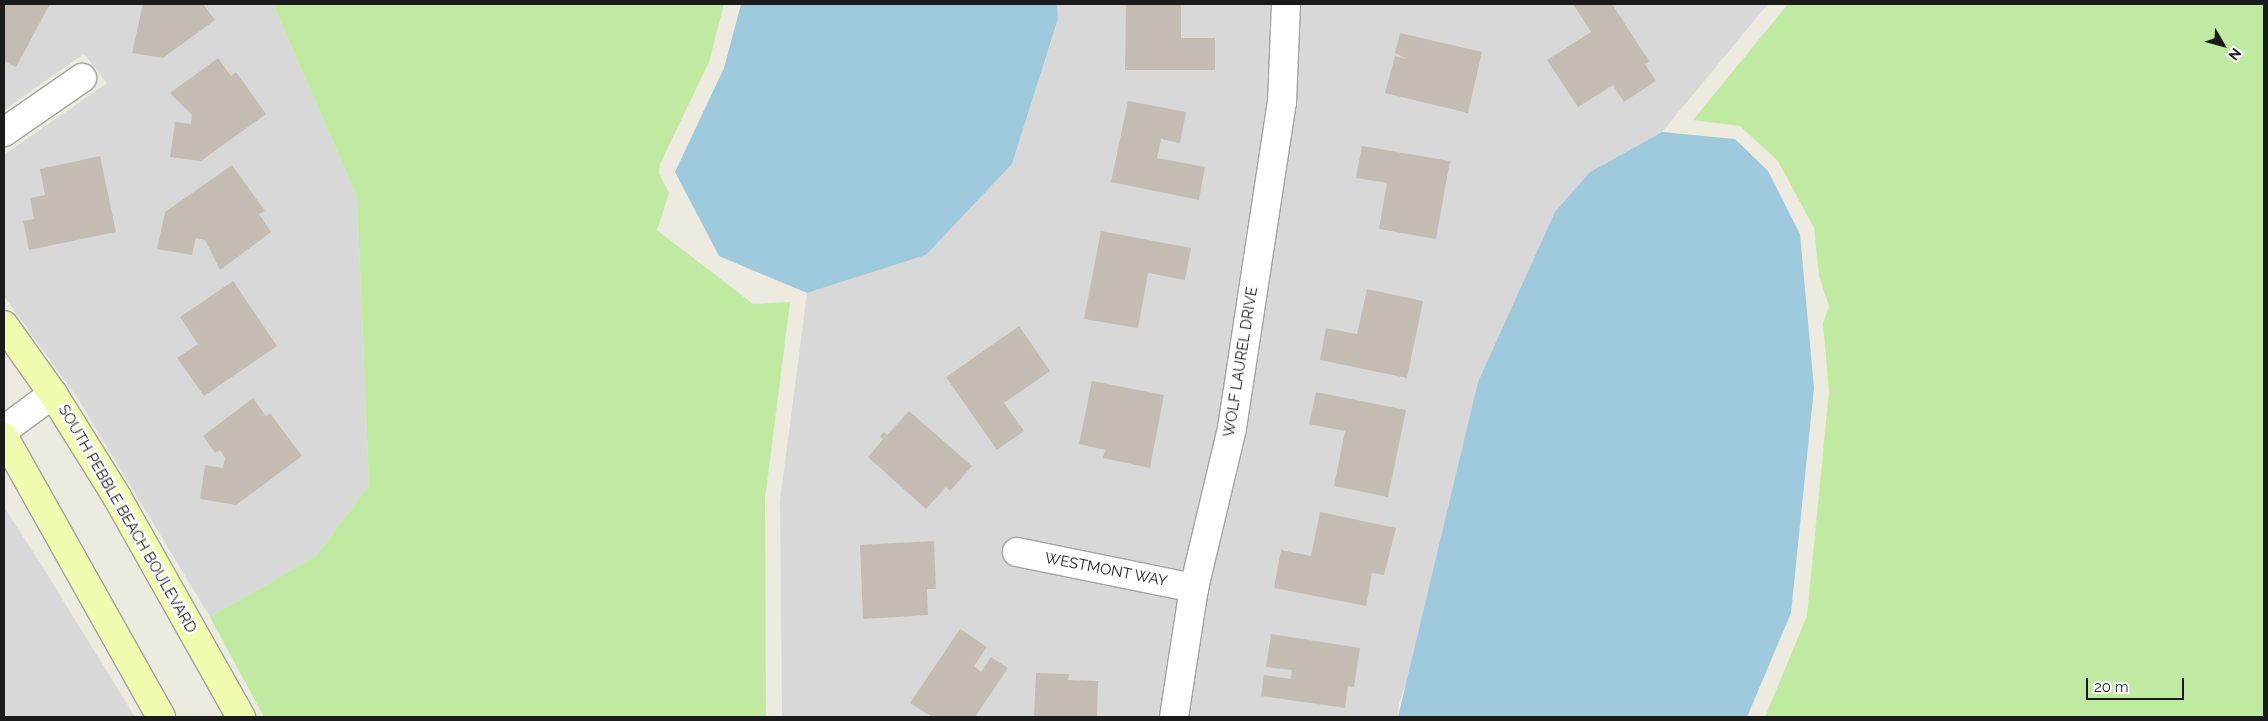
<!DOCTYPE html>
<style>
body{margin:0}
#map{position:relative;width:2268px;height:721px;overflow:hidden;background:#edeadf;font-family:Raleway,sans-serif}
div>[style]{position:absolute}
.residential>*{inset:0;background:#d9d8d8}
.grass>*{inset:0;background:#c0eaa2}
.water>*{inset:0;background:#9ec9dd}
.building>*{inset:0;background:#c4bcb3}
.roads{filter:drop-shadow(1px 0 #a2a2a2) drop-shadow(-1px 0 #a2a2a2) drop-shadow(0 1px #a2a2a2) drop-shadow(0 -1px #a2a2a2)}
.street>*{height:28px;margin:-14px;padding:0 14px;transform-origin:14px;border-radius:14px;background:#fff}
.secondary>*{height:28px;margin:-14px;padding:0 14px;transform-origin:14px;border-radius:14px;background:#f1fbaf}
span{translate:-50% -50%;white-space:nowrap;text-align:center;line-height:1.15;-webkit-text-stroke:5px #fff;paint-order:stroke}
.street-label{font-size:15px;color:#1b1b1b}
.frame{position:absolute;inset:0;border:5px solid #1b1b1b;pointer-events:none}
.north{position:absolute;left:2198px;top:20px;width:50px;height:50px;-webkit-text-stroke:4px #fff;paint-order:stroke;rotate:128deg;font-size:14px;font-weight:700;line-height:20px;text-align:center;color:#1b1b1b}
.north::after{content:'';display:block;margin:auto;width:18px;height:22px;background:#1b1b1b;clip-path:polygon(50% 0,100% 100%,50% 72%,0 100%)}
.scale{position:absolute;left:2086px;top:678px;width:98px;height:22px;box-sizing:border-box;border:2px solid #1b1b1b;border-top:0;padding-left:6px;font-size:15px;line-height:18px;white-space:nowrap;color:#1b1b1b;-webkit-text-stroke:4px #fff;paint-order:stroke}
</style>
<div id="map">
<div class="residential">
<div style="clip-path:polygon(4px 4px,273px 4px,357px 197px,369px 485px,316px 556px,210px 617px,78px 399px,4px 296px,4px 155px,107px 83px,84px 54px,4px 110px)"></div>
<div style="clip-path:polygon(1057px 4px,1768px 4px,1662px 132px,1590px 172px,1399px 703px,1398px 717px,782px 717px,780px 501px,807px 293px,926px 255px,1012px 164px,1058px 20px)"></div>
<div style="clip-path:polygon(4px 507px,37px 558px,135px 717px,4px 717px)"></div>
</div>
<div class="grass">
<div style="clip-path:polygon(273px 4px,724px 4px,709px 62px,660px 164px,659px 173px,669px 193px,657px 230px,753px 304px,790px 302px,765px 499px,766px 717px,264px 717px,210px 617px,316px 556px,369px 485px,357px 197px)"></div>
<div style="clip-path:polygon(1788px 4px,2264px 4px,2264px 717px,1765px 717px,1807px 616px,1829px 391px,1823px 323px,1829px 306px,1819px 276px,1814px 228px,1778px 161px,1740px 126px,1693px 120px)"></div>
</div>
<div class="water">
<div style="clip-path:polygon(741px 4px,1057px 4px,1058px 19px,1012px 164px,926px 255px,807px 293px,719px 256px,675px 172px,724px 68px)"></div>
<div style="clip-path:polygon(1662px 132px,1735px 139px,1768px 171px,1800px 234px,1814px 388px,1791px 613px,1747px 717px,1398px 717px,1478px 382px,1555px 212px,1590px 172px)"></div>
</div>
<div class="building">
<div style="clip-path:polygon(4px 4px,50px 4px,16px 67px,4px 61px)"></div>
<div style="clip-path:polygon(143px 4px,203px 4px,215px 20px,163px 58px,132px 53px)"></div>
<div style="clip-path:polygon(1126px 4px,1181px 4px,1181px 38px,1215px 38px,1215px 70px,1125px 70px)"></div>
<div style="clip-path:polygon(1573px 4px,1612px 4px,1649px 61px,1645px 64px,1656px 81px,1624px 102px,1613px 85px,1578px 107px,1547px 60px,1591px 32px)"></div>
<div style="clip-path:polygon(1400px 33px,1482px 52px,1468px 113px,1385px 93px,1395px 56px,1407px 59px,1395px 53px)"></div>
<div style="clip-path:polygon(218px 58px,231px 76px,236px 72px,266px 114px,201px 161px,170px 157px,175px 122px,191px 124px,192px 115px,170px 93px)"></div>
<div style="clip-path:polygon(1128px 101px,1186px 112px,1180px 143px,1161px 139px,1157px 158px,1205px 167px,1199px 200px,1111px 182px)"></div>
<div style="clip-path:polygon(1362px 146px,1450px 161px,1436px 239px,1379px 229px,1387px 183px,1356px 178px)"></div>
<div style="clip-path:polygon(100px 156px,116px 232px,29px 250px,23px 221px,34px 219px,30px 198px,45px 195px,40px 169px)"></div>
<div style="clip-path:polygon(232px 165px,265px 211px,259px 214px,271px 232px,220px 270px,205px 240px,196px 238px,192px 255px,157px 249px,165px 212px)"></div>
<div style="clip-path:polygon(1101px 231px,1191px 248px,1185px 280px,1148px 273px,1138px 328px,1084px 319px)"></div>
<div style="clip-path:polygon(233px 281px,277px 346px,204px 396px,177px 358px,198px 344px,180px 317px)"></div>
<div style="clip-path:polygon(1367px 289px,1423px 301px,1407px 378px,1320px 360px,1326px 328px,1357px 334px)"></div>
<div style="clip-path:polygon(1019px 326px,1050px 371px,1004px 403px,1024px 431px,997px 450px,946px 377px)"></div>
<div style="clip-path:polygon(1092px 381px,1164px 395px,1150px 468px,1103px 458px,1105px 450px,1079px 444px)"></div>
<div style="clip-path:polygon(1316px 392px,1406px 410px,1388px 497px,1334px 486px,1345px 431px,1309px 424px)"></div>
<div style="clip-path:polygon(253px 398px,266px 416px,270px 413px,302px 456px,236px 505px,200px 499px,205px 465px,223px 468px,225px 458px,220px 450px,215px 453px,203px 436px)"></div>
<div style="clip-path:polygon(909px 411px,972px 466px,950px 491px,946px 487px,926px 509px,868px 457px,883px 439px,880px 436px,884px 432px,887px 435px)"></div>
<div style="clip-path:polygon(1320px 512px,1396px 528px,1384px 575px,1372px 573px,1366px 606px,1274px 588px,1281px 550px,1311px 556px)"></div>
<div style="clip-path:polygon(934px 541px,936px 589px,927px 589px,928px 615px,863px 619px,860px 545px)"></div>
<div style="clip-path:polygon(960px 629px,987px 647px,974px 666px,981px 672px,991px 657px,1008px 668px,975px 717px,932px 717px,910px 703px)"></div>
<div style="clip-path:polygon(1271px 634px,1360px 648px,1354px 687px,1348px 686px,1345px 708px,1261px 696px,1264px 675px,1291px 679px,1292px 670px,1266px 667px)"></div>
<div style="clip-path:polygon(1036px 673px,1069px 674px,1068px 680px,1098px 681px,1097px 717px,1034px 717px)"></div>
</div>
<div class="roads">
<div class="street">
<div style="left:4px;top:132px;width:95px;rotate:-34.7deg"></div>
<div style="left:4px;top:430px;width:61px;rotate:-36.3deg"></div>
<div style="left:1017px;top:552px;width:181px;rotate:11.5deg"></div>
<div style="left:1174px;top:717px;width:131px;rotate:-81.2deg"></div>
<div style="left:1194px;top:588px;width:164px;rotate:-76.6deg"></div>
<div style="left:1232px;top:428px;width:329px;rotate:-81.3deg"></div>
<div style="left:1282px;top:103px;width:99px;rotate:-87.7deg"></div>
</div>
<div class="secondary">
<div style="left:4px;top:325px;width:85px;rotate:54.6deg"></div>
<div style="left:53px;top:394px;width:121px;rotate:58.1deg"></div>
<div style="left:117px;top:497px;width:253px;rotate:60.6deg"></div>
<div style="left:4px;top:437px;width:321px;rotate:60.7deg"></div>
</div>
</div>
<div class="street-label">
<span style="left:1241px;top:362px;rotate:-81deg">WOLF LAUREL DRIVE</span>
<span style="left:127px;top:519px;rotate:60deg">SOUTH PEBBLE BEACH BOULEVARD</span>
<span style="left:1106px;top:570px;rotate:11deg">WESTMONT WAY</span>
</div>
<div class="frame"></div>
<div class="north">N</div>
<div class="scale">20 m</div>
</div>
